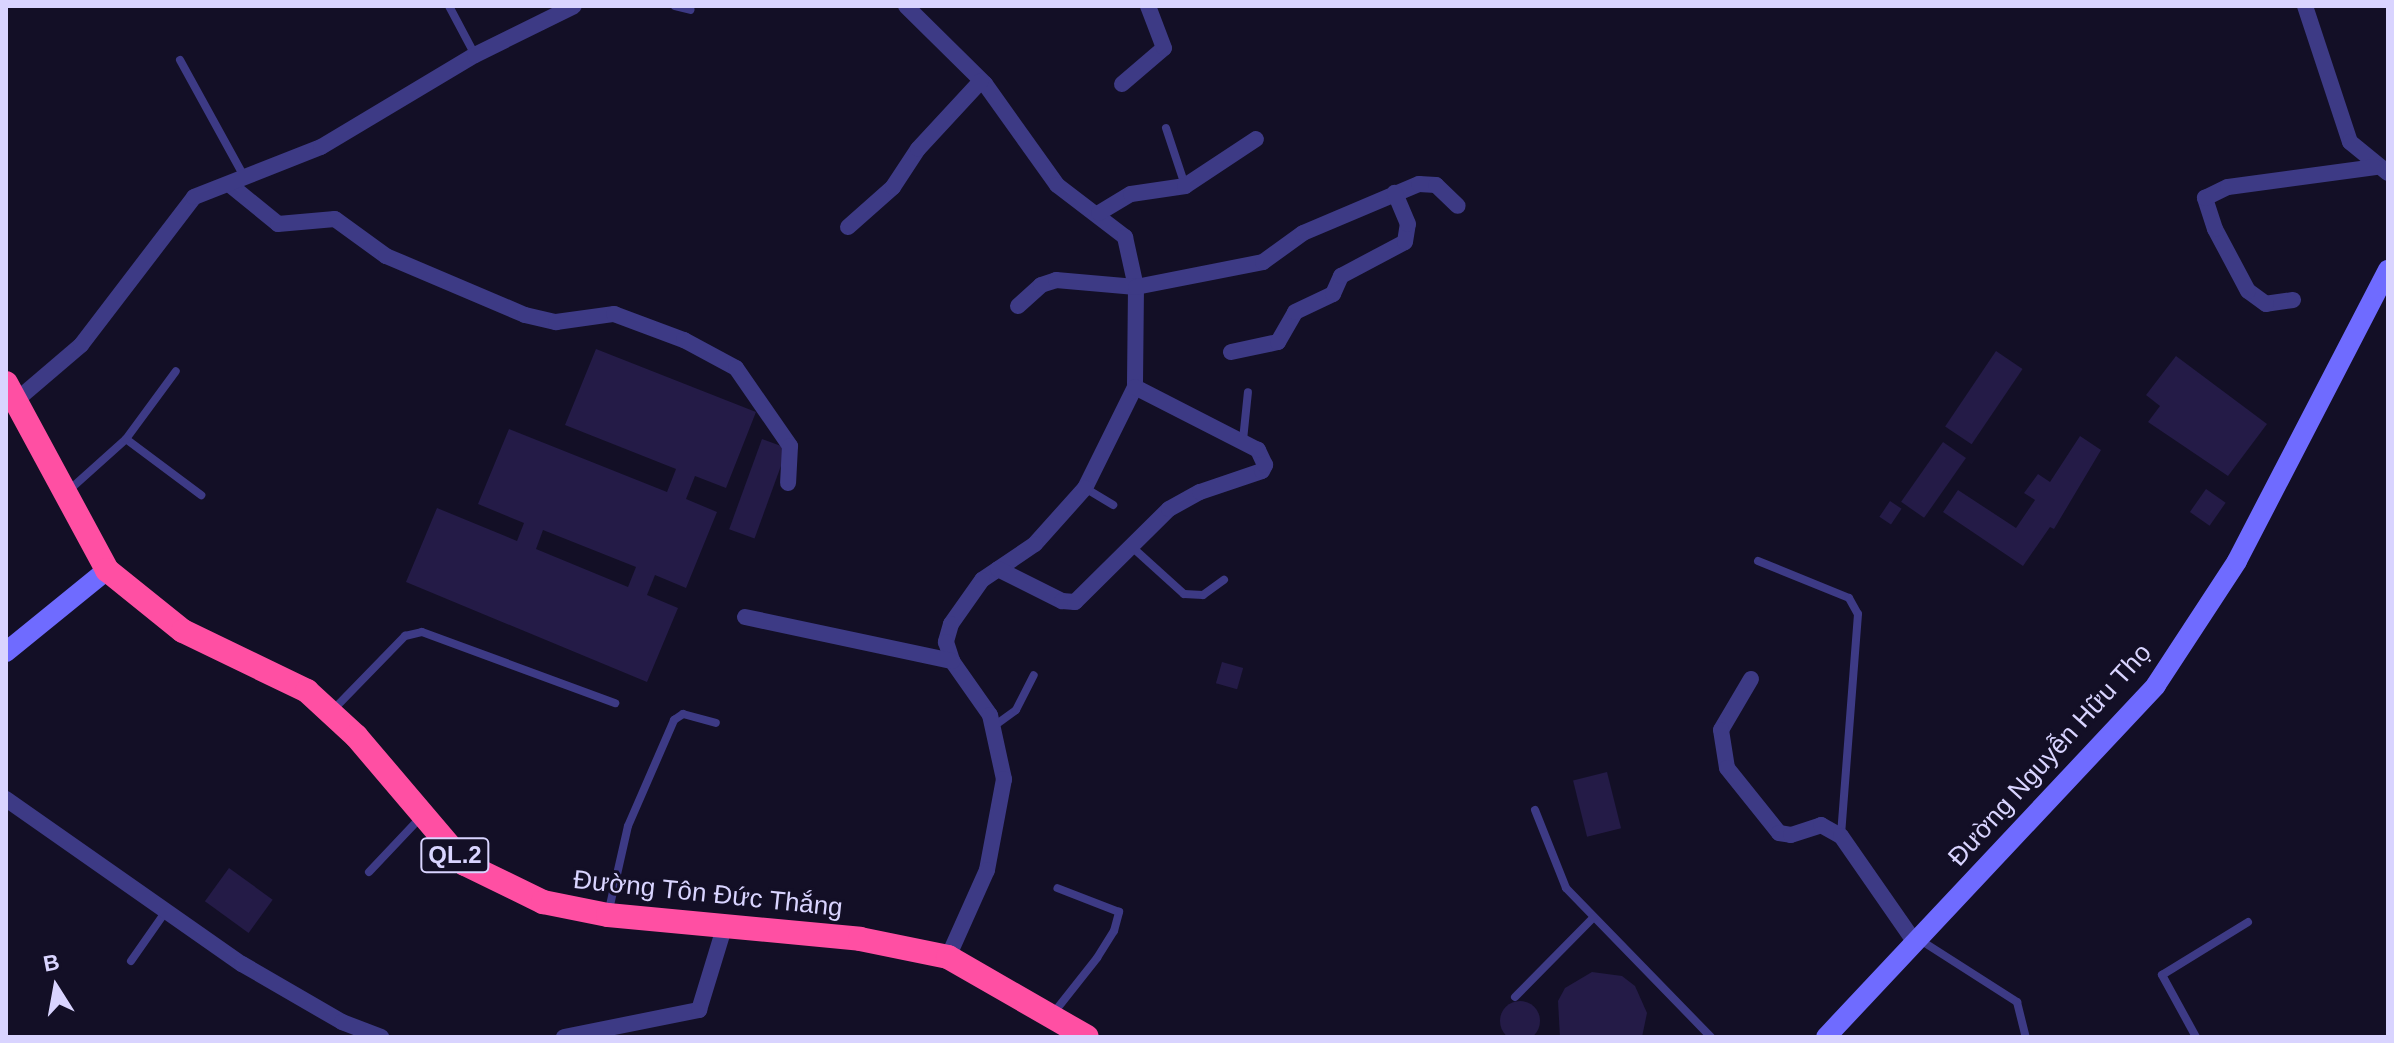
<!DOCTYPE html>
<meta charset="utf-8">
<style>
body{margin:0}
#map{position:relative;width:2394px;height:1043px;overflow:hidden;background:#130f26;font-family:Helvetica,sans-serif}
div>[style]{position:absolute}
.building>*{inset:0;background:#241b47;transform-origin:0 0}
.round{border-radius:50%}
.lane>*{height:8px;margin:-4px;padding:0 4px;transform-origin:4px;border-radius:4px;background:#3d3a85}
.street>*{height:16px;margin:-8px;padding:0 8px;transform-origin:8px;border-radius:8px;background:#3d3a85}
.secondary>*{height:20px;margin:-10px;padding:0 10px;transform-origin:10px;border-radius:10px;background:#6f6bff}
.highway>*{height:24px;margin:-12px;padding:0 12px;transform-origin:12px;border-radius:12px;background:#ff4fa3}
span{translate:-50% -50%;white-space:nowrap;text-align:center;line-height:1.15;-webkit-text-stroke:6px #130f26;paint-order:stroke}
.shield-label span{padding:2px 6px;background:#130f26;border:2px solid;border-radius:6px;-webkit-text-stroke-width:0}
.shield-label{font-size:24px;color:#d9d4ff;font-weight:700}
.street-label{font-size:26px;color:#d9d4ff}
.frame{position:absolute;inset:0;border:8px solid #d9d4ff;pointer-events:none}
.north{position:absolute;left:16px;top:947px;width:80px;height:80px;-webkit-text-stroke:6px #130f26;paint-order:stroke;rotate:349deg;font-size:22px;font-weight:700;line-height:32px;text-align:center;color:#d9d4ff}
.north::after{content:'';display:block;margin:auto;width:28px;height:36px;background:#d9d4ff;clip-path:polygon(50% 0,100% 100%,50% 72%,0 100%)}
</style>
<div id="map">
<div class="building">
<div style="clip-path:polygon(evenodd,596px 349px,756px 412px,726px 488px,695px 476px,686px 499px,717px 512px,686px 588px,655px 575px,647px 595px,678px 608px,647px 682px,406px 582px,437px 508px,517px 541px,524px 523px,478px 504px,509px 429px,667px 492px,676px 469px,565px 425px,596px 349px,543px 530px,636px 567px,628px 587px,536px 549px,543px 530px)"></div>
<div style="left:1996px;top:351px;width:32px;height:91px;rotate:34deg"></div>
<div style="clip-path:polygon(2176px 356px,2267px 424px,2228px 476px,2148px 422px,2160px 406px,2146px 395px)"></div>
<div style="clip-path:polygon(2080px 436px,2101px 450px,2054px 529px,2050px 527px,2023px 566px,1943px 512px,1958px 490px,2016px 528px,2035px 500px,2024px 493px,2038px 474px,2050px 482px)"></div>
<div style="left:762px;top:439px;width:27px;height:96px;rotate:20deg"></div>
<div style="left:1943px;top:442px;width:28px;height:73px;rotate:35deg"></div>
<div style="left:2206px;top:489px;width:24px;height:28px;rotate:35deg"></div>
<div style="left:1890px;top:501px;width:14px;height:19px;rotate:34deg"></div>
<div style="left:1222px;top:662px;width:22px;height:22px;rotate:16deg"></div>
<div style="left:1607px;top:772px;width:58px;height:35px;rotate:76deg"></div>
<div style="left:229px;top:868px;width:54px;height:41px;rotate:36deg"></div>
<div style="clip-path:polygon(1592px 972px,1622px 976px,1635px 986px,1647px 1013px,1642px 1037px,1560px 1037px,1558px 1001px,1565px 988px)"></div>
<div class="round" style="left:1500px;top:1001px;width:40px;height:40px"></div>
</div>
<div class="lane">
<div style="left:449px;top:6px;width:55px;rotate:62deg"></div>
<div style="left:675px;top:6px;width:16px;rotate:14deg"></div>
<div style="left:180px;top:60px;width:135px;rotate:61.2deg"></div>
<div style="left:1166px;top:128px;width:60px;rotate:71.6deg"></div>
<div style="left:126px;top:439px;width:94px;rotate:36.7deg"></div>
<div style="left:1243px;top:440px;width:48px;rotate:-84.1deg"></div>
<div style="left:1085px;top:488px;width:33px;rotate:31deg"></div>
<div style="left:67px;top:492px;width:79px;rotate:-41.9deg"></div>
<div style="left:126px;top:439px;width:84px;rotate:-53.7deg"></div>
<div style="left:1132px;top:547px;width:70px;rotate:42.1deg"></div>
<div style="left:1184px;top:594px;width:19px;rotate:3deg"></div>
<div style="left:1203px;top:595px;width:26px;rotate:-36deg"></div>
<div style="left:1758px;top:561px;width:98px;rotate:22.1deg"></div>
<div style="left:1849px;top:598px;width:18px;rotate:61deg"></div>
<div style="left:1858px;top:614px;width:222px;rotate:94.4deg"></div>
<div style="left:332px;top:711px;width:105px;rotate:-45.8deg"></div>
<div style="left:405px;top:636px;width:17px;rotate:-13deg"></div>
<div style="left:422px;top:632px;width:206px;rotate:20.2deg"></div>
<div style="left:994px;top:726px;width:27px;rotate:-36deg"></div>
<div style="left:1016px;top:710px;width:39px;rotate:-63deg"></div>
<div style="left:1535px;top:810px;width:84px;rotate:68.3deg"></div>
<div style="left:1566px;top:888px;width:208px;rotate:45.8deg"></div>
<div style="left:369px;top:872px;width:76px;rotate:-46.6deg"></div>
<div style="left:608px;top:914px;width:90px;rotate:-77.2deg"></div>
<div style="left:628px;top:826px;width:116px;rotate:-66.5deg"></div>
<div style="left:674px;top:720px;width:11px;rotate:-34deg"></div>
<div style="left:683px;top:714px;width:34px;rotate:15deg"></div>
<div style="left:1917px;top:938px;width:119px;rotate:32.6deg"></div>
<div style="left:2017px;top:1002px;width:36px;rotate:76deg"></div>
<div style="left:131px;top:961px;width:61px;rotate:-55deg"></div>
<div style="left:1515px;top:997px;width:112px;rotate:-45.4deg"></div>
<div style="left:1052px;top:1015px;width:73px;rotate:-51.7deg"></div>
<div style="left:1097px;top:958px;width:32px;rotate:-58deg"></div>
<div style="left:1114px;top:931px;width:20px;rotate:-75deg"></div>
<div style="left:1119px;top:912px;width:66px;rotate:-158.8deg"></div>
<div style="left:2196px;top:1037px;width:71px;rotate:-118.7deg"></div>
<div style="left:2162px;top:975px;width:101px;rotate:-31.6deg"></div>
</div>
<div class="street">
<div style="left:906px;top:6px;width:111px;rotate:44.6deg"></div>
<div style="left:985px;top:84px;width:124px;rotate:54.5deg"></div>
<div style="left:1057px;top:185px;width:86px;rotate:37.4deg"></div>
<div style="left:1125px;top:237px;width:51px;rotate:77.6deg"></div>
<div style="left:1136px;top:287px;width:100px;rotate:90.6deg"></div>
<div style="left:1135px;top:387px;width:113px;rotate:116.3deg"></div>
<div style="left:1085px;top:488px;width:75px;rotate:131.8deg"></div>
<div style="left:1035px;top:544px;width:64px;rotate:145.8deg"></div>
<div style="left:982px;top:580px;width:54px;rotate:125.2deg"></div>
<div style="left:951px;top:624px;width:19px;rotate:106deg"></div>
<div style="left:946px;top:642px;width:20px;rotate:72deg"></div>
<div style="left:952px;top:661px;width:66px;rotate:54.9deg"></div>
<div style="left:990px;top:715px;width:66px;rotate:77.7deg"></div>
<div style="left:1004px;top:779px;width:93px;rotate:100.6deg"></div>
<div style="left:987px;top:870px;width:95px;rotate:114.1deg"></div>
<div style="left:2305px;top:6px;width:143px;rotate:71.7deg"></div>
<div style="left:2350px;top:142px;width:49px;rotate:39.2deg"></div>
<div style="left:1122px;top:84px;width:55px;rotate:-40.6deg"></div>
<div style="left:1164px;top:48px;width:45px;rotate:-110.9deg"></div>
<div style="left:229px;top:184px;width:63px;rotate:39.2deg"></div>
<div style="left:278px;top:224px;width:57px;rotate:-5deg"></div>
<div style="left:335px;top:219px;width:63px;rotate:36deg"></div>
<div style="left:386px;top:256px;width:151px;rotate:23deg"></div>
<div style="left:525px;top:315px;width:32px;rotate:13deg"></div>
<div style="left:556px;top:322px;width:59px;rotate:-7.9deg"></div>
<div style="left:614px;top:314px;width:75px;rotate:20.4deg"></div>
<div style="left:684px;top:340px;width:59px;rotate:28.3deg"></div>
<div style="left:736px;top:368px;width:95px;rotate:55.3deg"></div>
<div style="left:790px;top:446px;width:37px;rotate:93deg"></div>
<div style="left:1099px;top:213px;width:37px;rotate:-31deg"></div>
<div style="left:1131px;top:194px;width:55px;rotate:-8.4deg"></div>
<div style="left:1185px;top:186px;width:85px;rotate:-33.5deg"></div>
<div style="left:848px;top:227px;width:60px;rotate:-41.6deg"></div>
<div style="left:893px;top:187px;width:45px;rotate:-56.7deg"></div>
<div style="left:918px;top:149px;width:93px;rotate:-47.2deg"></div>
<div style="left:2293px;top:300px;width:27px;rotate:172deg"></div>
<div style="left:2266px;top:304px;width:22px;rotate:-144deg"></div>
<div style="left:2248px;top:291px;width:70px;rotate:-118deg"></div>
<div style="left:2215px;top:229px;width:33px;rotate:-108deg"></div>
<div style="left:2205px;top:198px;width:25px;rotate:-26deg"></div>
<div style="left:2228px;top:187px;width:149px;rotate:-7.7deg"></div>
<div style="left:1018px;top:306px;width:31px;rotate:-42deg"></div>
<div style="left:1041px;top:285px;width:16px;rotate:-18deg"></div>
<div style="left:1056px;top:280px;width:80px;rotate:5deg"></div>
<div style="left:1136px;top:287px;width:129px;rotate:-11.1deg"></div>
<div style="left:1263px;top:262px;width:49px;rotate:-35.9deg"></div>
<div style="left:1303px;top:233px;width:126px;rotate:-22.9deg"></div>
<div style="left:1419px;top:184px;width:17px;rotate:3deg"></div>
<div style="left:1436px;top:185px;width:30px;rotate:44deg"></div>
<div style="left:1231px;top:352px;width:48px;rotate:-12deg"></div>
<div style="left:1278px;top:342px;width:34px;rotate:-60deg"></div>
<div style="left:1295px;top:312px;width:42px;rotate:-25.3deg"></div>
<div style="left:1333px;top:294px;width:20px;rotate:-66deg"></div>
<div style="left:1341px;top:276px;width:72px;rotate:-28deg"></div>
<div style="left:1405px;top:242px;width:18px;rotate:-81deg"></div>
<div style="left:1408px;top:224px;width:34px;rotate:-113deg"></div>
<div style="left:19px;top:398px;width:82px;rotate:-40.5deg"></div>
<div style="left:81px;top:345px;width:186px;rotate:-52.6deg"></div>
<div style="left:194px;top:197px;width:136px;rotate:-21.5deg"></div>
<div style="left:321px;top:147px;width:179px;rotate:-30.9deg"></div>
<div style="left:475px;top:55px;width:110px;rotate:-26.3deg"></div>
<div style="left:998px;top:569px;width:72px;rotate:26.6deg"></div>
<div style="left:1062px;top:601px;width:13px;rotate:4deg"></div>
<div style="left:1075px;top:602px;width:132px;rotate:-44.7deg"></div>
<div style="left:1169px;top:509px;width:35px;rotate:-29deg"></div>
<div style="left:1200px;top:492px;width:65px;rotate:-18.7deg"></div>
<div style="left:1262px;top:471px;width:7px;rotate:-63deg"></div>
<div style="left:1265px;top:465px;width:17px;rotate:-115deg"></div>
<div style="left:1258px;top:450px;width:138px;rotate:-152.9deg"></div>
<div style="left:745px;top:617px;width:212px;rotate:12deg"></div>
<div style="left:1751px;top:679px;width:59px;rotate:120.5deg"></div>
<div style="left:1721px;top:730px;width:38px;rotate:81deg"></div>
<div style="left:1727px;top:768px;width:83px;rotate:51.3deg"></div>
<div style="left:1779px;top:833px;width:12px;rotate:9deg"></div>
<div style="left:1791px;top:835px;width:32px;rotate:-18deg"></div>
<div style="left:1821px;top:825px;width:23px;rotate:29deg"></div>
<div style="left:1841px;top:836px;width:128px;rotate:55.2deg"></div>
<div style="left:6px;top:799px;width:288px;rotate:35deg"></div>
<div style="left:242px;top:964px;width:116px;rotate:30.1deg"></div>
<div style="left:342px;top:1022px;width:42px;rotate:21deg"></div>
<div style="left:564px;top:1037px;width:138px;rotate:-11.3deg"></div>
<div style="left:699px;top:1010px;width:86px;rotate:-73deg"></div>
</div>
<div class="secondary">
<div style="left:6px;top:652px;width:130px;rotate:-39.1deg"></div>
<div style="left:1826px;top:1037px;width:482px;rotate:-46.8deg"></div>
<div style="left:2156px;top:685px;width:148px;rotate:-56.8deg"></div>
<div style="left:2237px;top:561px;width:328px;rotate:-62.6deg"></div>
</div>
<div class="highway">
<div style="left:6px;top:383px;width:213px;rotate:61.6deg"></div>
<div style="left:107px;top:570px;width:97px;rotate:38.8deg"></div>
<div style="left:183px;top:631px;width:138px;rotate:25.8deg"></div>
<div style="left:307px;top:691px;width:67px;rotate:42.6deg"></div>
<div style="left:356px;top:736px;width:168px;rotate:49.6deg"></div>
<div style="left:465px;top:864px;width:87px;rotate:26deg"></div>
<div style="left:543px;top:902px;width:66px;rotate:11.3deg"></div>
<div style="left:608px;top:915px;width:253px;rotate:5.4deg"></div>
<div style="left:860px;top:939px;width:90px;rotate:11.6deg"></div>
<div style="left:948px;top:957px;width:160px;rotate:29.9deg"></div>
</div>
<div class="shield-label">
<span style="left:455px;top:855px">QL.2</span>
</div>
<div class="street-label">
<span style="left:2050px;top:755px;rotate:-48deg">Đường Nguyễn Hữu Thọ</span>
<span style="left:708px;top:894px;rotate:6deg">Đường Tôn Đức Thắng</span>
</div>
<div class="frame"></div>
<div class="north">B</div>
</div>
